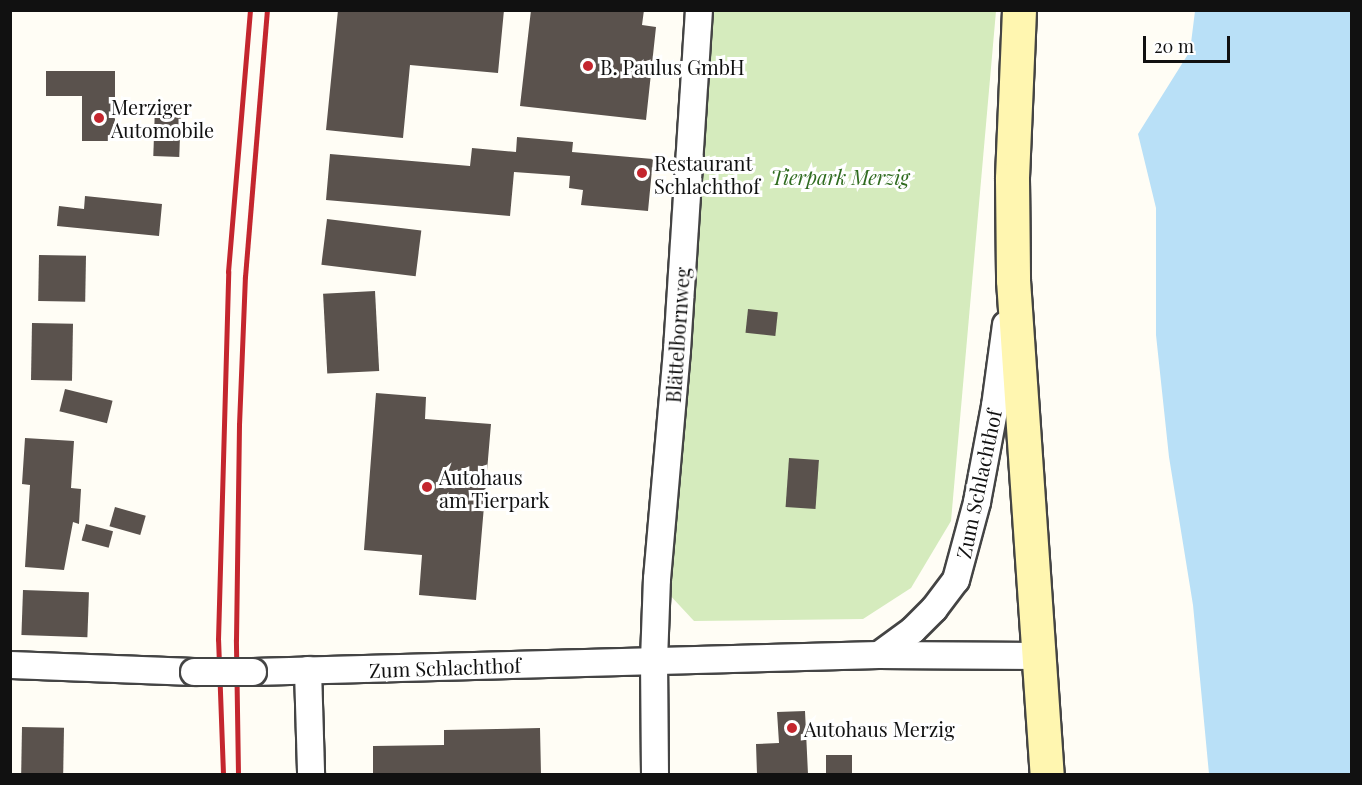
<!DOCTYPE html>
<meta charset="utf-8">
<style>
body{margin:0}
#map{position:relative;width:1362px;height:785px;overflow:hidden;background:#fffdf5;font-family:"Playfair Display",serif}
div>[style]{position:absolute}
.green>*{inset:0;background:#d5ebbd}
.water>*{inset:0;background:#b9e0f7}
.building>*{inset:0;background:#5a524d;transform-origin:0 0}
.roads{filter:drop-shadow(2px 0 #444) drop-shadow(-2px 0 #444) drop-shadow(0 2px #444) drop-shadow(0 -2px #444)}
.minor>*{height:26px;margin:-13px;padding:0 13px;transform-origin:13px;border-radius:13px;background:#fff}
.secondary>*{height:33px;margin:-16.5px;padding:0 16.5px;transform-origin:16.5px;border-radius:16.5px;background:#fff6b0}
.rail>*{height:4.5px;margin:-2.25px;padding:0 2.25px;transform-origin:2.25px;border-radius:2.25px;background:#c4262e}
.bridges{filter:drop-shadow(2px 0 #444) drop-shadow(-2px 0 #444) drop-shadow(0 2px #444) drop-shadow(0 -2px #444)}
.minor-bridge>*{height:26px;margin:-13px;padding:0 13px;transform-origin:13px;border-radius:13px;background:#fff}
.dots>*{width:16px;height:16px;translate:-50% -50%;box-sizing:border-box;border:3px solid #fff;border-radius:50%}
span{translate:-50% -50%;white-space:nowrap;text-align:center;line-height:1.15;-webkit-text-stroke:6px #fff;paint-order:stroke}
.poi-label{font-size:20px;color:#111}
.left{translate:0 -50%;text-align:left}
.park-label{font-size:20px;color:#2f6b1f;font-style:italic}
.street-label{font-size:20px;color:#111}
.frame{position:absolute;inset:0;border:12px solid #111;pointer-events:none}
.scale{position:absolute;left:1143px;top:36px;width:87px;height:27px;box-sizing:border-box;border:3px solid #111;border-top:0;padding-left:8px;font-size:18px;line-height:21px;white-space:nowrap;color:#111;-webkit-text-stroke:4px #fff;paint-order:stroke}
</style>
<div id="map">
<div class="green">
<div style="clip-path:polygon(711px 11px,996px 11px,951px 521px,911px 588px,863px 619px,694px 621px,667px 592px)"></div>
</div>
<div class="water">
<div style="clip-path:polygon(1195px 11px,1351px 11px,1351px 774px,1209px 774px,1193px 605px,1169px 457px,1156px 335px,1156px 208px,1138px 134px,1190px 51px)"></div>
</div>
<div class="building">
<div style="clip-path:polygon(338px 10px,504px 10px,498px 73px,410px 65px,403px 138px,326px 130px)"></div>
<div style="clip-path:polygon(531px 10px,644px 10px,642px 25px,656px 27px,646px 120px,520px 106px)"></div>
<div style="clip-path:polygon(46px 71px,115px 71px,115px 141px,82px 141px,82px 96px,46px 96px)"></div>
<div style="left:155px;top:107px;width:26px;height:49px;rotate:2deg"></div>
<div style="clip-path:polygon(517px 137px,573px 142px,572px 152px,653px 159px,648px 211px,581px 205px,583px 190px,569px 188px,570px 176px,514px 172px,510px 216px,326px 200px,330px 154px,470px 166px,472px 148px,516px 152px)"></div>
<div style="clip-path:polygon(85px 196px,162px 204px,159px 236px,57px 226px,59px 206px,84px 209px)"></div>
<div style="left:327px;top:219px;width:95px;height:46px;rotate:7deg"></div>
<div style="left:39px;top:255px;width:47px;height:46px;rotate:1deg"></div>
<div style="left:375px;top:291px;width:80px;height:52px;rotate:87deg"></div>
<div style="left:748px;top:309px;width:30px;height:24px;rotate:6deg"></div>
<div style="left:32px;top:323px;width:41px;height:57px;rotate:1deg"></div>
<div style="left:65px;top:389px;width:49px;height:23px;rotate:14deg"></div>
<div style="clip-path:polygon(376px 393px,426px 397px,425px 419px,491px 424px,476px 600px,419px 595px,422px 555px,364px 550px)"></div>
<div style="clip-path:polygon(25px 438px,74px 441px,71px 488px,81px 489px,79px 524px,73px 522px,64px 570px,25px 567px,30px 485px,22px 484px)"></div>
<div style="left:789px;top:458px;width:30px;height:49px;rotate:4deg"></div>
<div style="left:115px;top:507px;width:32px;height:20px;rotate:16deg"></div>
<div style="left:86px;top:524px;width:28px;height:17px;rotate:15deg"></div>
<div style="left:23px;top:590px;width:66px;height:45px;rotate:2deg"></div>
<div style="clip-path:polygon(805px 711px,808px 774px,757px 774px,756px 744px,779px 743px,777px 712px)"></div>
<div style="left:22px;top:727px;width:42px;height:47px;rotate:1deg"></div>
<div style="clip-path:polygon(540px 728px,541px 774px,373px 774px,373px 746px,444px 745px,444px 730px)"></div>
<div style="left:852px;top:755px;width:19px;height:26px;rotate:90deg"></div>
</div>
<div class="roads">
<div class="minor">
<div style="left:879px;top:655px;width:42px;rotate:-36.3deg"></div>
<div style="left:913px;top:630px;width:30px;rotate:-45deg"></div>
<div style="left:934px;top:609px;width:36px;rotate:-53deg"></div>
<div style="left:956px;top:580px;width:81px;rotate:-74.9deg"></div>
<div style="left:977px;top:502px;width:98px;rotate:-79.4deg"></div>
<div style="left:995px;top:406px;width:82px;rotate:-82.3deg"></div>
<div style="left:10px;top:665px;width:184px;rotate:2.2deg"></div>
<div style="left:308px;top:670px;width:104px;rotate:88.3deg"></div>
<div style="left:253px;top:672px;width:626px;rotate:-1.56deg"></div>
<div style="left:879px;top:655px;width:160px;rotate:0.4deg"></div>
<div style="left:655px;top:774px;width:114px;rotate:-90.5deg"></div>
<div style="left:654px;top:660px;width:81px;rotate:-87.9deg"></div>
<div style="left:657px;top:579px;width:230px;rotate:-85deg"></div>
<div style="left:677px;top:350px;width:341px;rotate:-86.3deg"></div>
</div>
<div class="secondary">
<div style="left:1019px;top:10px;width:169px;rotate:92.4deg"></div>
<div style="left:1012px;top:179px;width:101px;rotate:89.4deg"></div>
<div style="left:1013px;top:280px;width:495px;rotate:86.1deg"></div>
</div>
</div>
<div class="rail">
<div style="left:223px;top:774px;width:134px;rotate:-92.1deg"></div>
<div style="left:218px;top:640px;width:368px;rotate:-88.4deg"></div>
<div style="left:228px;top:272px;width:263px;rotate:-85.2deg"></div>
<div style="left:238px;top:774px;width:134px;rotate:-90.9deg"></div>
<div style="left:236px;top:640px;width:215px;rotate:-89.2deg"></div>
<div style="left:239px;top:425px;width:148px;rotate:-87.7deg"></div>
<div style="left:245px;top:277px;width:268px;rotate:-85.3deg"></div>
</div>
<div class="bridges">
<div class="minor-bridge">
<div style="left:194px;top:672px;width:59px"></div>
</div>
</div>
<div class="dots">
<div style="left:588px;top:66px;background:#c4262e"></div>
<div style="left:99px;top:118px;background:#c4262e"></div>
<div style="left:642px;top:173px;background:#c4262e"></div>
<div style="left:427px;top:487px;background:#c4262e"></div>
<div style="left:792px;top:728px;background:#c4262e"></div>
</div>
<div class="poi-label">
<span class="left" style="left:600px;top:66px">B. Paulus GmbH</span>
<span class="left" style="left:111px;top:118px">Merziger<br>Automobile</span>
<span class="left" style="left:654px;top:174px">Restaurant<br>Schlachthof</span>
<span class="left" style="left:439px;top:488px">Autohaus<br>am Tierpark</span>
<span class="left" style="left:804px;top:728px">Autohaus Merzig</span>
</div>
<div class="park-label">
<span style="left:840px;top:176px">Tierpark Merzig</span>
</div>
<div class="street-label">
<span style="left:677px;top:335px;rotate:-86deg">Blättelbornweg</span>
<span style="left:978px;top:484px;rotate:-78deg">Zum Schlachthof</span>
<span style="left:445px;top:667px;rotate:-2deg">Zum Schlachthof</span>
</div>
<div class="frame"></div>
<div class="scale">20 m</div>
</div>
